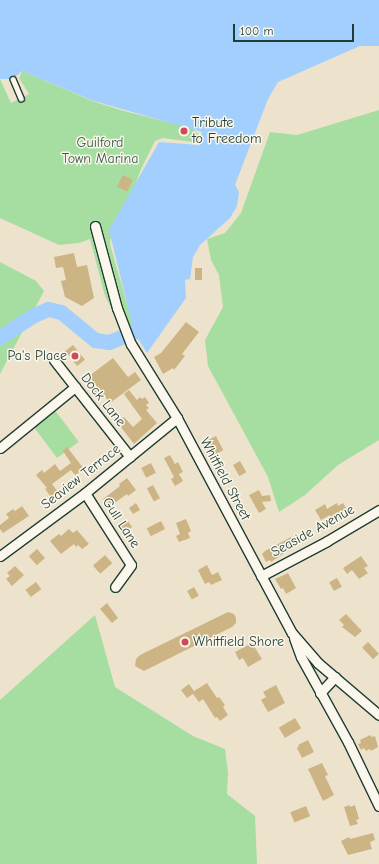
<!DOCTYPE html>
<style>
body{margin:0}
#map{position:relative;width:379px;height:864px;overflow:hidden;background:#ede3cd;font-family:"Comic Neue",sans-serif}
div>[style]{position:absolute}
.green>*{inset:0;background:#a6dda0;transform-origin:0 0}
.water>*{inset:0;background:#a2cffd}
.river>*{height:15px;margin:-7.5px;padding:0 7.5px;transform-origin:7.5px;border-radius:7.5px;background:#a2cffd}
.building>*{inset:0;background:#cdb484;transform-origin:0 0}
.roads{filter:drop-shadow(1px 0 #1f3d34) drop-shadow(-1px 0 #1f3d34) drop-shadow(0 1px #1f3d34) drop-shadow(0 -1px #1f3d34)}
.lane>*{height:4.5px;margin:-2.25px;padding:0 2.25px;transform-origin:2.25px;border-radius:2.25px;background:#fbf7ec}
.street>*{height:9px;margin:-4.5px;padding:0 4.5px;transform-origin:4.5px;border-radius:4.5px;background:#fbf7ec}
.dots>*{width:11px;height:11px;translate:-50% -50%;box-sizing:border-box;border:2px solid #fbf7ec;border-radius:50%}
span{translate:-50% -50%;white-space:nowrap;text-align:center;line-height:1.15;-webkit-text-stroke:3px #fbf7ec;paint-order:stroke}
.poi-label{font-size:14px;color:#1f3d34}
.left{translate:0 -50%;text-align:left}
.right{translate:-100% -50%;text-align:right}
.park-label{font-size:14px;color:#3a5d4a}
.street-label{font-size:14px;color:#1f3d34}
.scale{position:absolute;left:233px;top:24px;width:121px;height:18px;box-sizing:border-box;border:2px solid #1f3d34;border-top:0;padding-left:5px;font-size:12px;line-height:14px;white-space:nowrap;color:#1f3d34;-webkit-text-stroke:3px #fbf7ec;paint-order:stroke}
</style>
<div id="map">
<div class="green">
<div style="clip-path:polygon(22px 71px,95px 102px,124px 111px,192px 128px,199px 135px,197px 140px,192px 142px,163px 138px,155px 141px,141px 169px,123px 218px,111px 235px,110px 244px,133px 325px,122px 329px,105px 296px,90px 239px,79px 243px,59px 245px,0 218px,0 79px,11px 103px,29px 94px,19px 78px)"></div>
<div style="clip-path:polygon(379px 110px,379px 440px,338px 465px,305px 495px,279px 512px,268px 477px,208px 366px,205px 340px,223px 307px,219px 275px,211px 260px,207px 239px,225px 233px,241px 213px,270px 132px,297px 135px)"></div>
<div style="clip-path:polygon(0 262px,36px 281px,44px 291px,0 374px)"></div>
<div style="left:54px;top:409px;width:41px;height:27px;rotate:53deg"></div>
<div style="clip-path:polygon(95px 615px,115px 687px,193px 736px,225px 749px,228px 773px,227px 794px,255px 816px,257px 864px,0 864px,0 700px)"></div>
</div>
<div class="water">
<div style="clip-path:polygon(0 0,379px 0,379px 46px,360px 46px,278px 82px,268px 99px,235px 185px,239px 192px,237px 206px,230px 218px,200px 245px,193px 257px,190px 279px,185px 280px,186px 298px,147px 353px,134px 332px,109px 230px,159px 142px,200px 145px,202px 132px,94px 101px,22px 71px,13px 79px,0 79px)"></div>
</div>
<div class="river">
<div style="left:0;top:337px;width:38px;rotate:-33deg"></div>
<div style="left:32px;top:316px;width:17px;rotate:-24deg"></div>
<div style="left:48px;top:309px;width:13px;rotate:13deg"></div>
<div style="left:61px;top:312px;width:44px;rotate:39.5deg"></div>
<div style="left:95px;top:340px;width:14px;rotate:8deg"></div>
<div style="left:109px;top:342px;width:27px;rotate:-22deg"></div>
</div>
<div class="building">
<div style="left:123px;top:175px;width:11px;height:13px;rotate:27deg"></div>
<div style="clip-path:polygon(74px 253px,77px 267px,87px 265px,94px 298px,82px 306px,65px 297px,61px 281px,66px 280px,63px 267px,56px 268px,54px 257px)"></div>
<div style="left:195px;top:268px;width:7px;height:12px"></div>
<div style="clip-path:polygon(186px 322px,199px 332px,182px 354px,185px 356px,174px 370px,173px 368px,163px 374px,154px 357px,161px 353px)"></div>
<div style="left:73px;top:345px;width:19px;height:10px;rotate:51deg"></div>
<div style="clip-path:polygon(113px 358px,128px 377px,135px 372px,141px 380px,110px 403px,104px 395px,98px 400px,92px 392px,98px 388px,89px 376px)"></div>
<div style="clip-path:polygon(129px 390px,137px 400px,140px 397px,142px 399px,145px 397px,149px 403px,146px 405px,149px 408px,146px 410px,157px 423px,134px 444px,117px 422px,124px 417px,133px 427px,142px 419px,124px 394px)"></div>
<div style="left:216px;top:436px;width:16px;height:14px;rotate:63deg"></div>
<div style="clip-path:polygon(67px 447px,84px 469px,75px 475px,71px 470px,52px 484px,58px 492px,51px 497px,45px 489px,47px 488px,36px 475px,42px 470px,44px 473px,55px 464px,60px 471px,71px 463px,63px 451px)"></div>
<div style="clip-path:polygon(170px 455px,175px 464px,178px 462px,183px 472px,179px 474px,183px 481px,175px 486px,171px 479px,174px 477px,164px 458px)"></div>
<div style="left:240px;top:461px;width:13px;height:8px;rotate:61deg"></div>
<div style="left:151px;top:463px;width:11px;height:11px;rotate:63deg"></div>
<div style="clip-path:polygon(127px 478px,136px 490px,128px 496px,127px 494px,109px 507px,103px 499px,120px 486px,119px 484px)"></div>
<div style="left:153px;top:485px;width:15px;height:7px;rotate:62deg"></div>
<div style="clip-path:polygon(259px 490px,262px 496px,270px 495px,271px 501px,262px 502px,266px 509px,259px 513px,249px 495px)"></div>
<div style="clip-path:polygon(136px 503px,140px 510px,133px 514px,129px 508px)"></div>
<div style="clip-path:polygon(337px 503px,338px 506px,343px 503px,347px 509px,332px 518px,330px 515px,321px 520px,315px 510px,325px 504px,327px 509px)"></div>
<div style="clip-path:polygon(22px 506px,29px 516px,3px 533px,0 529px,0 525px,9px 518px,6px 514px,13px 509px,15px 511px)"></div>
<div style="clip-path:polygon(186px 519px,191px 531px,188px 533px,190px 538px,179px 542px,176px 536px,180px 534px,176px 523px)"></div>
<div style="clip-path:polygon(128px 521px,132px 527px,123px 533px,119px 526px)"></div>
<div style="left:161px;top:521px;width:9px;height:16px;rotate:63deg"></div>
<div style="clip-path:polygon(69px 529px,73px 533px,77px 530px,89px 544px,82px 549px,78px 545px,76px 547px,74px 544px,61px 554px,50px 541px,59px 534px,61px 536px)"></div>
<div style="clip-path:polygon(291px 537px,296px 545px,271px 562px,270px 560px,266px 562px,262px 554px,265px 551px)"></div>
<div style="left:37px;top:549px;width:12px;height:11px;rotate:48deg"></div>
<div style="left:105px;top:555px;width:11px;height:16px;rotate:49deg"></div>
<div style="clip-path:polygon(361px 556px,368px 566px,364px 568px,368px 573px,359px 579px,352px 570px,347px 574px,343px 568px)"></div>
<div style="clip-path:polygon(207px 565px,212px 575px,218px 572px,222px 580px,211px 585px,209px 582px,205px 584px,198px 570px)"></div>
<div style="clip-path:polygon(15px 566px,24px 575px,12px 586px,6px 579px,10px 576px,7px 573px)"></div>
<div style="clip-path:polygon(288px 573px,296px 588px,286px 594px,283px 588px,281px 589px,275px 579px)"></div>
<div style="left:337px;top:578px;width:10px;height:9px;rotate:61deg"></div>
<div style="left:36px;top:582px;width:9px;height:13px;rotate:54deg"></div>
<div style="left:194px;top:587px;width:10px;height:8px;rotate:61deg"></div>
<div style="clip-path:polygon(107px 603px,118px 618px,112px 623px,100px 609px)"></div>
<div style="clip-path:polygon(228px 612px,234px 614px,236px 618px,236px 623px,232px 627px,144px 671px,135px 666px,136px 659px,140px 655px)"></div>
<div style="clip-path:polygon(346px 614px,362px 631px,355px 637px,342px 627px,344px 625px,339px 620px)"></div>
<div style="left:368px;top:642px;width:16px;height:8px;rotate:47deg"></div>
<div style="clip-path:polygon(252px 643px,262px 659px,248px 667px,243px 658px,239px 660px,235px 652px)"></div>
<div style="clip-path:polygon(207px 683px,217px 698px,219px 697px,225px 705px,223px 707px,228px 715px,220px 721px,217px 717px,215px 718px,203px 699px,199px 702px,193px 694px,187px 698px,181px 690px,189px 684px,194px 691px)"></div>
<div style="clip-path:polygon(276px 685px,285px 703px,268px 712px,261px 700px,266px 697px,263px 692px)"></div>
<div style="left:295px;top:718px;width:12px;height:19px;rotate:59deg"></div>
<div style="clip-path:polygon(370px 735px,372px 737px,375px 736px,378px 747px,371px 751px,370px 749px,366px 751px,364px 748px,361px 750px,358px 744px,361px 743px,360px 740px)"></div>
<div style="clip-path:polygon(308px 740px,314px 752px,302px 758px,297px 748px,299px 746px,298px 745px)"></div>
<div style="clip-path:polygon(322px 763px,328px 775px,325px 776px,334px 795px,323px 801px,308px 769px)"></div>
<div style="clip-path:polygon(350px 805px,350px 807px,355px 805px,359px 819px,356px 820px,358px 824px,350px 826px,344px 807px)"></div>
<div style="left:306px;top:806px;width:11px;height:17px;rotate:68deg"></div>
<div style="clip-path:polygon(373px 833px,375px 840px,370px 842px,372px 849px,348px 855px,341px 841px,349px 837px,350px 839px)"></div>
</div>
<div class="roads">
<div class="lane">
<div style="left:13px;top:79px;width:21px;rotate:67deg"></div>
</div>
<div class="street">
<div style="left:95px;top:226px;width:85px;rotate:75deg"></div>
<div style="left:117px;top:308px;width:39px;rotate:69deg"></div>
<div style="left:131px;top:344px;width:87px;rotate:58.1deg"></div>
<div style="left:177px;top:418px;width:244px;rotate:61.9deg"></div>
<div style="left:292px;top:633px;width:40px;rotate:49deg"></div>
<div style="left:318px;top:663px;width:80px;rotate:40.4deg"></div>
<div style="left:54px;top:360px;width:123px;rotate:51.9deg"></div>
<div style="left:0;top:448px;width:97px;rotate:-39.1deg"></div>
<div style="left:85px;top:493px;width:85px;rotate:57.4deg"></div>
<div style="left:131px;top:565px;width:27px;rotate:126deg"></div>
<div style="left:0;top:556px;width:106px;rotate:-36.5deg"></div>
<div style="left:85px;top:493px;width:119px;rotate:-39.2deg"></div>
<div style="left:261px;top:576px;width:75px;rotate:-27.9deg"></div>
<div style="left:327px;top:541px;width:61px;rotate:-30.8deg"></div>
<div style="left:294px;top:638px;width:20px;rotate:70deg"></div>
<div style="left:301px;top:657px;width:97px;rotate:61.1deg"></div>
<div style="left:348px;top:742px;width:71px;rotate:64.2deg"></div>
<div style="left:320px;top:693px;width:22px;rotate:-47deg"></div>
</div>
</div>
<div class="dots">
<div style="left:184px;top:131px;background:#d1495b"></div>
<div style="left:75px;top:356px;background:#d1495b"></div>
<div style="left:185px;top:642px;background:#d1495b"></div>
</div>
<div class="poi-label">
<span class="left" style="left:192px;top:131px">Tribute<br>to Freedom</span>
<span class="right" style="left:67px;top:356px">Pa's Place</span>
<span class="left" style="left:193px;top:642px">Whitfield Shore</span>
</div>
<div class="park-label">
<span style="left:100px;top:151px">Guilford<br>Town Marina</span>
</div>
<div class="street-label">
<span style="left:103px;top:400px;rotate:52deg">Dock Lane</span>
<span style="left:81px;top:477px;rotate:-38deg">Seaview Terrace</span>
<span style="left:225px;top:479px;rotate:62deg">Whitfield Street</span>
<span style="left:121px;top:523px;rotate:57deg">Gull Lane</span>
<span style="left:313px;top:531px;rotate:-29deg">Seaside Avenue</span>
</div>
<div class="scale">100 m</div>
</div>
